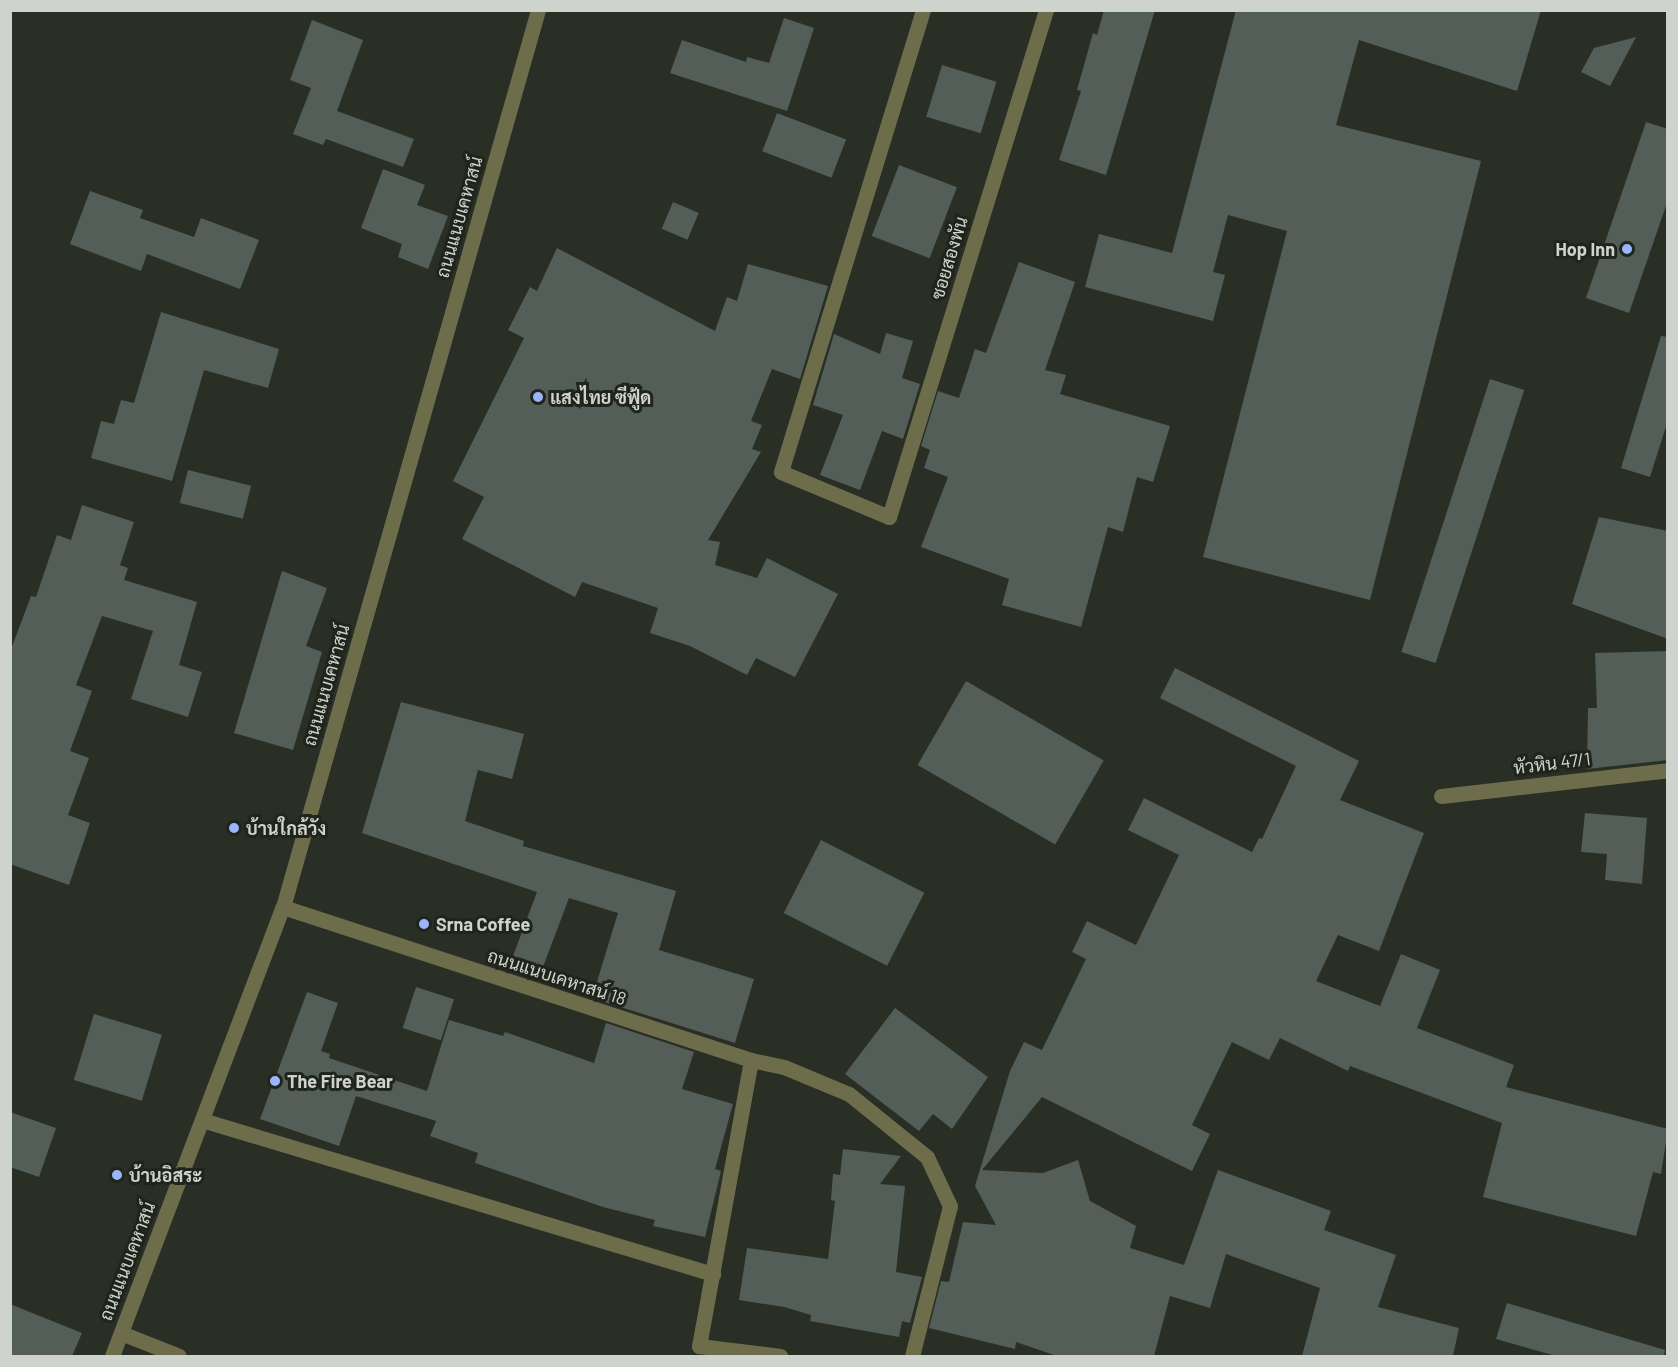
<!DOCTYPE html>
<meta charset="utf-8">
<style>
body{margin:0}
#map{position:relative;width:1678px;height:1367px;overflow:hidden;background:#2a2f26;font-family:Barlow,Sarabun,sans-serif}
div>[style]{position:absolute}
.building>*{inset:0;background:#525e57;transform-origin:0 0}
.minor>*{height:15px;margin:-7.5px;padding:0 7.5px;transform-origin:7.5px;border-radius:7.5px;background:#6e6d4b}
.dots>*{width:16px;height:16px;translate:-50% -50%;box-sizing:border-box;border:3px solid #20251c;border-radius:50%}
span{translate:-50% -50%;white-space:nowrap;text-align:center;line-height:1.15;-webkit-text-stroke:6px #20251c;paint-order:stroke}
.street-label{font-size:18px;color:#cfd3cd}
.poi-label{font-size:18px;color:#cfd3cd;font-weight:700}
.right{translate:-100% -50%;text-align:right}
.left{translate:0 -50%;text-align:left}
.frame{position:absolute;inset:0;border:12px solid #cfd3cd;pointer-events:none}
</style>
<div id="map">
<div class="building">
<div style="clip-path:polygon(1104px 10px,1155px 10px,1106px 175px,1059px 160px,1081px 91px,1077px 90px,1093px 33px,1097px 35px)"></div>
<div style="clip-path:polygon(1236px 10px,1541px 10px,1517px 91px,1359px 40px,1336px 125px,1481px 161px,1370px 600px,1203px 557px,1287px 231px,1228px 215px,1213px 272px,1225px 275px,1213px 321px,1085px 287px,1099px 234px,1172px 253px)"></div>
<div style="clip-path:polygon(784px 18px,814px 28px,787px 111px,670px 73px,682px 40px,746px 62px,747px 57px,769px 63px)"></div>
<div style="clip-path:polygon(312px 20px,363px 40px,337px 111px,414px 139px,403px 167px,326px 139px,323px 145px,293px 134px,311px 88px,290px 80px)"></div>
<div style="clip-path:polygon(1636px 37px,1610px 86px,1581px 72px,1594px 48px)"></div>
<div style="left:942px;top:65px;width:57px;height:54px;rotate:17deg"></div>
<div style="left:777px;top:113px;width:74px;height:41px;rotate:21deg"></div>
<div style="clip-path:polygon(1646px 122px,1668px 129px,1668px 200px,1629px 313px,1586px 298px)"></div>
<div style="left:899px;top:165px;width:62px;height:76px;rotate:21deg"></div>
<div style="clip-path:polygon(383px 169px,425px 185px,417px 205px,448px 216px,428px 269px,398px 257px,402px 244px,361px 228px)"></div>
<div style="clip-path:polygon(90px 191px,143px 210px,140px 218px,194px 237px,201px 218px,259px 240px,240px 289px,147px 254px,141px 271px,70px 244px)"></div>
<div style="left:673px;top:202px;width:28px;height:29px;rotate:23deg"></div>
<div style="clip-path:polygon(557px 248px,715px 331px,727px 297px,737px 301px,748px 264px,828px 286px,800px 379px,772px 369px,751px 421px,762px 425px,752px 449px,761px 452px,708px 540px,720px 542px,715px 565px,757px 578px,767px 558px,838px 594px,795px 677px,756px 658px,747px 675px,690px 646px,650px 633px,658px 608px,582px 582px,575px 597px,462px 539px,484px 497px,453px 481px,524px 338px,508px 330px,530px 287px,537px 291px)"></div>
<div style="clip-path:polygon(1019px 262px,1075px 282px,1045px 370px,1066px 375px,1060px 394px,1170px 426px,1153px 482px,1137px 477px,1123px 532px,1108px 527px,1081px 627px,1002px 605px,1009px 579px,921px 547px,948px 477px,924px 468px,930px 450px,921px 446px,938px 391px,959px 398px,975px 349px,986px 353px)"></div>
<div style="clip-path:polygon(161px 312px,279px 349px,268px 388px,204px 370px,172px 481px,91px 458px,101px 421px,114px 424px,121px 400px,134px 403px)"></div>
<div style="clip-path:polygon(886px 333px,913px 341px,902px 378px,920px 384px,903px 439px,882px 431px,860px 490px,820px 475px,843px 415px,813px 405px,834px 334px,880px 354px)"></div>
<div style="clip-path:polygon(1661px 336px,1668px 337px,1668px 420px,1650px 477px,1621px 468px)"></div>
<div style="left:1490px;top:379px;width:36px;height:287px;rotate:18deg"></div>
<div style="left:188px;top:470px;width:65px;height:34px;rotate:14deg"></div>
<div style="clip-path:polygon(82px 505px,134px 522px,120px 565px,128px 568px,124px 580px,197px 602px,179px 665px,202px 672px,188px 717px,131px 699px,153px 631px,102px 616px,76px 685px,92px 691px,70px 751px,89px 758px,68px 815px,90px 823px,69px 885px,10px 864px,10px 652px,31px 596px,36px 597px,57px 535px,71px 540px)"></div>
<div style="clip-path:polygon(1599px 517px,1668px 531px,1668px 639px,1572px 604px)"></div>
<div style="clip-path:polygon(282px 571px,327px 588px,306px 646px,322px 652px,293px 750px,234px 733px)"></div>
<div style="clip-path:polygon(1668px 651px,1668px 760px,1587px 769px,1588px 708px,1597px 708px,1595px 653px)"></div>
<div style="clip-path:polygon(1175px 668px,1359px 761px,1340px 800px,1424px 833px,1379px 951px,1338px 935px,1316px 981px,1380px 1006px,1401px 954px,1440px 970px,1417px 1028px,1514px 1065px,1506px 1087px,1668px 1129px,1661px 1174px,1653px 1172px,1636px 1236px,1483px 1197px,1502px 1123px,1350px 1066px,1348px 1071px,1280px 1038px,1269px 1060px,1232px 1042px,1192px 1125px,1210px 1134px,1192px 1171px,1042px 1097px,982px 1170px,1043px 1173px,1078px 1160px,1090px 1201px,1136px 1226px,1130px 1248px,1184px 1265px,1218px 1170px,1331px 1211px,1324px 1230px,1396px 1255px,1378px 1307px,1459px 1328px,1453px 1356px,1302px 1356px,1320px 1288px,1226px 1254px,1210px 1308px,1170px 1296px,1154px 1356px,1057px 1356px,1016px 1342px,1015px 1349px,929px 1328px,941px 1281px,949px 1282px,963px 1222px,996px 1225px,975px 1186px,1010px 1071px,1024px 1042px,1042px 1050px,1086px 959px,1072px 952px,1087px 921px,1136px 945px,1179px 855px,1128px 830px,1144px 798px,1252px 852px,1259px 838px,1262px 839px,1296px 766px,1160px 698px)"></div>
<div style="left:966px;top:681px;width:159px;height:97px;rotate:30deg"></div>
<div style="clip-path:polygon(401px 702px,524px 734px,512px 779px,478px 770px,465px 821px,524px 841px,523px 846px,676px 891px,659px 950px,754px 979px,735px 1043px,592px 998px,618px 913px,569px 898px,543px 967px,513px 956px,537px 892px,362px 833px)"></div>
<div style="clip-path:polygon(1585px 813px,1647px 818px,1642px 884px,1605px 880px,1607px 854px,1581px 852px)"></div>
<div style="left:821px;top:840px;width:116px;height:82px;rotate:27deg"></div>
<div style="left:416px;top:987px;width:40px;height:43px;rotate:18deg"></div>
<div style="clip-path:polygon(307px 992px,338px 1003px,321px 1051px,330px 1054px,329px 1058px,427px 1091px,449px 1020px,503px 1036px,505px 1032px,594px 1063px,606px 1023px,694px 1052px,682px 1089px,733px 1104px,715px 1169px,721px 1171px,705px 1237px,653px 1226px,655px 1220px,603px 1207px,475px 1163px,478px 1153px,430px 1136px,436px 1121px,356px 1096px,339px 1146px,260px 1119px)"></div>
<div style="clip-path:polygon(895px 1008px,988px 1077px,952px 1129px,933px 1114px,919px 1131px,845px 1074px)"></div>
<div style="left:94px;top:1014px;width:71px;height:69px;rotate:17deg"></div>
<div style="clip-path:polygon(10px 1112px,56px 1128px,39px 1177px,10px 1167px)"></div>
<div style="clip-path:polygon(843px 1149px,901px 1156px,880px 1184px,905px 1186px,896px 1272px,922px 1277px,910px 1323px,902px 1321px,899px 1337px,810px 1321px,811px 1315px,784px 1307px,739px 1300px,747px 1248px,828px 1259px,835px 1201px,831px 1200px,833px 1174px,840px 1175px)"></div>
<div style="clip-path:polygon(1507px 1303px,1665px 1350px,1664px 1356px,1556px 1356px,1496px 1339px)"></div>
<div style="clip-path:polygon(10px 1304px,82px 1333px,72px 1356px,10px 1356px)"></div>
</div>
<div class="minor">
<div style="left:923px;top:10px;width:483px;rotate:107.1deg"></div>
<div style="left:781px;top:472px;width:117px;rotate:22.6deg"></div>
<div style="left:889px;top:517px;width:531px;rotate:-72.79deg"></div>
<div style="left:1441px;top:796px;width:228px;rotate:-6.5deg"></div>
<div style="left:283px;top:907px;width:492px;rotate:18.1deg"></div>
<div style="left:751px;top:1060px;width:34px;rotate:12deg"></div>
<div style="left:784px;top:1067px;width:70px;rotate:22.6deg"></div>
<div style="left:849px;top:1094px;width:100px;rotate:38.9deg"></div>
<div style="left:927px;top:1157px;width:54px;rotate:64.9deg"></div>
<div style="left:950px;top:1206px;width:155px;rotate:104.2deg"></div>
<div style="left:751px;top:1060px;width:291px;rotate:100.3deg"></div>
<div style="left:699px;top:1346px;width:82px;rotate:7deg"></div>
<div style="left:202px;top:1120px;width:534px;rotate:16.77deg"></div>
<div style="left:121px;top:1333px;width:62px;rotate:21.6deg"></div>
<div style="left:112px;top:1356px;width:480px;rotate:-69.2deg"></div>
<div style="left:283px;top:907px;width:933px;rotate:-74.13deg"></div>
</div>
<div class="dots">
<div style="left:1627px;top:249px;background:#9bb5fd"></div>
<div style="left:538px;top:397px;background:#9bb5fd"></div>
<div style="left:234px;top:828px;background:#9bb5fd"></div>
<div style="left:424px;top:924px;background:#9bb5fd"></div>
<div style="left:275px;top:1081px;background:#9bb5fd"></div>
<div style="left:117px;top:1175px;background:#9bb5fd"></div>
</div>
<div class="street-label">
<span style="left:459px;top:217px;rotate:-74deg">ถนนแนบเคหาสน์</span>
<span style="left:949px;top:258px;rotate:-73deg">ซอยสองพัน</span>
<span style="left:326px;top:685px;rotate:-74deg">ถนนแนบเคหาสน์</span>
<span style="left:1552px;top:763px;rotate:-7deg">หัวหิน 47/1</span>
<span style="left:557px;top:977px;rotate:18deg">ถนนแนบเคหาสน์ 18</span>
<span style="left:127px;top:1261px;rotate:-69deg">ถนนแนบเคหาสน์</span>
</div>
<div class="poi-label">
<span class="right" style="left:1615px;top:249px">Hop Inn</span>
<span class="left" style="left:550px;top:397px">แสงไทย ซีฟู้ด</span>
<span class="left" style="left:246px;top:828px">บ้านใกล้วัง</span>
<span class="left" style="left:436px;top:924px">Srna Coffee</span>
<span class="left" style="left:287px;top:1081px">The Fire Bear</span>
<span class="left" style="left:129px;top:1175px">บ้านอิสระ</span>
</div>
<div class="frame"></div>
</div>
